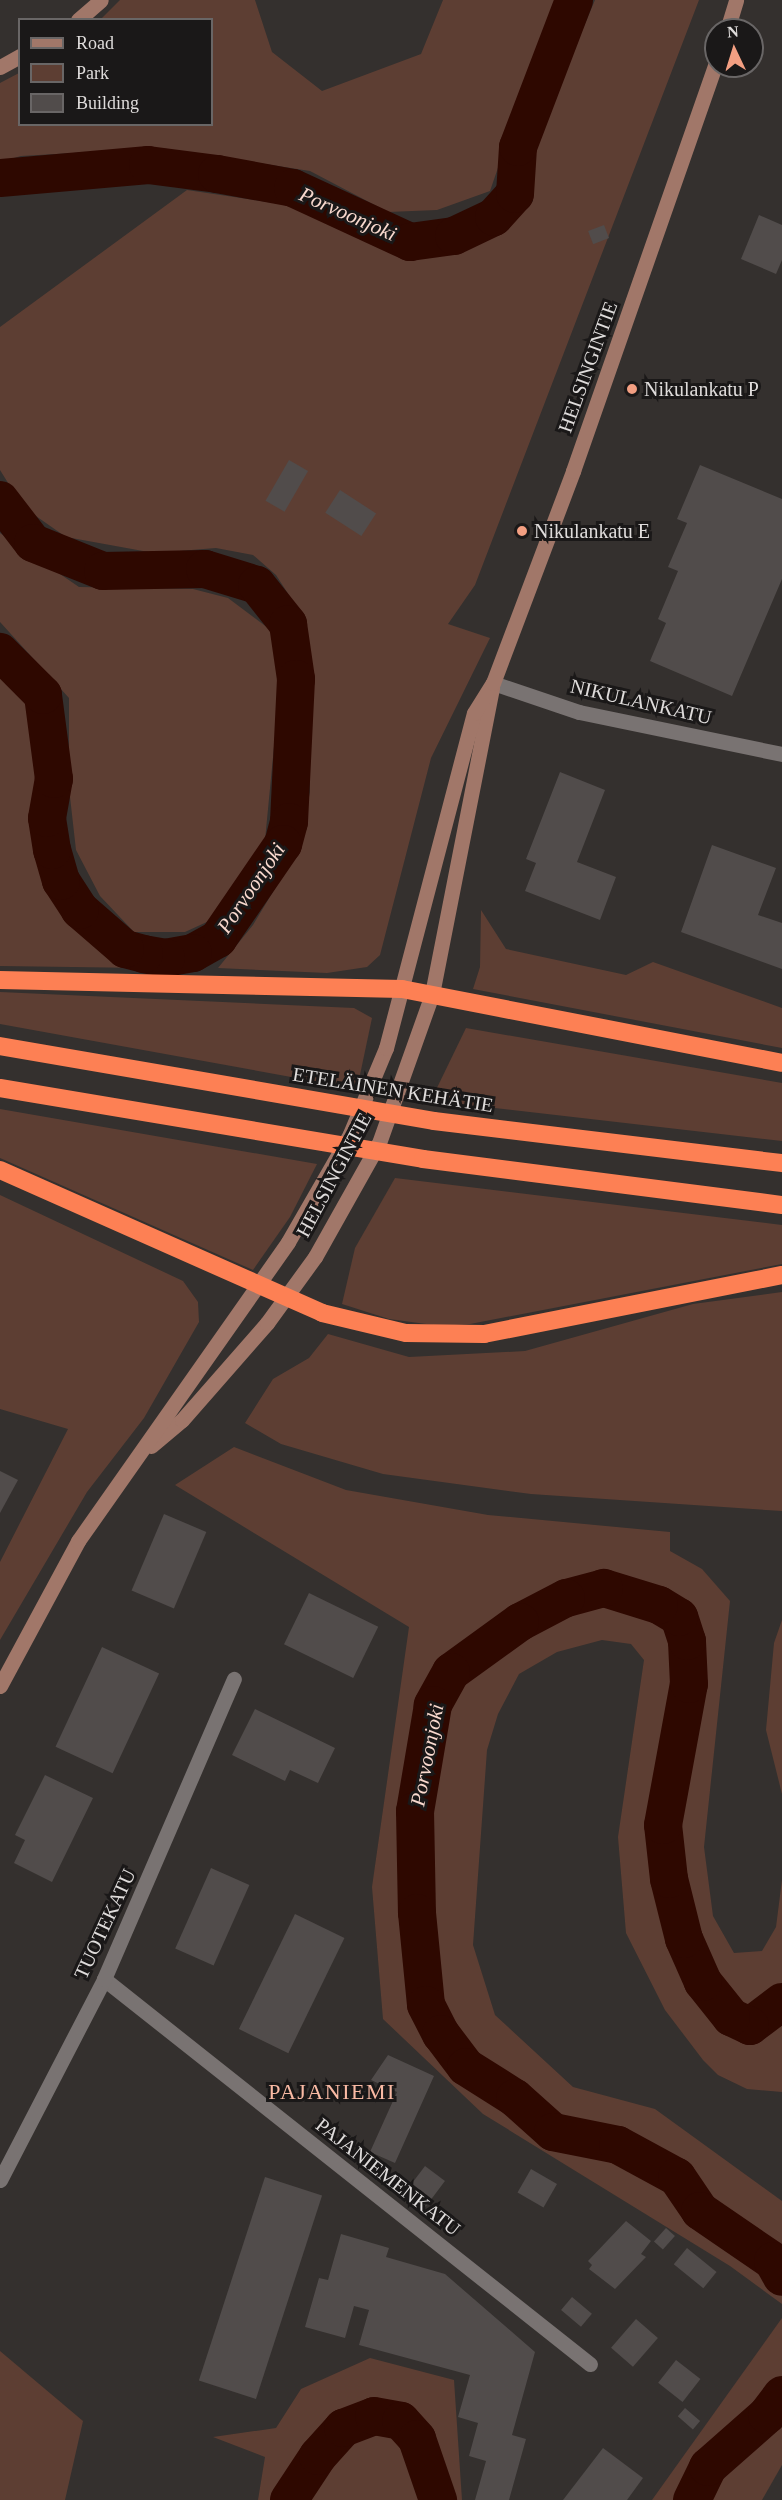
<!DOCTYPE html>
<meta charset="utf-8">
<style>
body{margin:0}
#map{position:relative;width:782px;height:2500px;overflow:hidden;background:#34302e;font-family:"Times New Roman",serif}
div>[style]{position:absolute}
.green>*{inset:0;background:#5d3e33}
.river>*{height:38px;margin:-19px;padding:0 19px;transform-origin:19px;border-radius:19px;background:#2e0800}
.building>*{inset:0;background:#514c4b;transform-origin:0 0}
.street>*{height:15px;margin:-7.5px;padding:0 7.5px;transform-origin:7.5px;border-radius:7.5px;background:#797372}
.secondary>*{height:15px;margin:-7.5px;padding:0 7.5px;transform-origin:7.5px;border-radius:7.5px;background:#a17769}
.highway>*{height:18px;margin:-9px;padding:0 9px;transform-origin:9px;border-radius:9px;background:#fd8054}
.dots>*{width:16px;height:16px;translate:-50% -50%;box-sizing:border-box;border:3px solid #1a1818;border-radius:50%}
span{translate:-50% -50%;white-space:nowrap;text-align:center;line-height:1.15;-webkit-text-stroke:6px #1a1818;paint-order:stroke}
.street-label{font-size:20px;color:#dfdcdb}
.poi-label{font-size:20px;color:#dfdcdb}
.left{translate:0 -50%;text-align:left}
.water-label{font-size:21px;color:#f9d9ce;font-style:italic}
.quarter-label{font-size:22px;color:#f9baa4;letter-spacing:1.5px}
.legend{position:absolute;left:18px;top:18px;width:195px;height:108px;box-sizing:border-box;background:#1a1818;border:2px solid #696666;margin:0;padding:8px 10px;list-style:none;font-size:18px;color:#dfdcdb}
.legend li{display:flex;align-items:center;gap:12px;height:30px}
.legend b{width:30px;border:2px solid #696666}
.north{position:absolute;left:704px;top:18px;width:60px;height:60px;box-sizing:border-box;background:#1a1818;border:2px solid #696666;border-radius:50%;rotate:356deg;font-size:16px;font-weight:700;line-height:24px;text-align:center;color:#dfdcdb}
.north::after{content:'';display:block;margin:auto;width:21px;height:27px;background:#f39f82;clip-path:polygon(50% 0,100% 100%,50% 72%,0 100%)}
</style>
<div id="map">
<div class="green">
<div style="clip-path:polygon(120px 0,255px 0,272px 52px,322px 91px,421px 54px,443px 0,556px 0,490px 191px,437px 210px,388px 212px,310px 171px,161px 148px,21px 156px,0 162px,0 83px,19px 73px,20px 124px,212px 124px,212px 20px,101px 19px)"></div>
<div style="clip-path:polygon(595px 0,699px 0,475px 585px,448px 624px,490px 638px,431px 758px,380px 955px,367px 967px,327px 973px,218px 968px,253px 925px,297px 852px,310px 792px,310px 695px,303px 617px,276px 575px,253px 555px,216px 548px,154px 553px,66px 537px,23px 507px,0 470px,0 327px,187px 190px,287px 205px,407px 256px,453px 255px,505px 230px,533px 201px,531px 152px)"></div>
<div style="clip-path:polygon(0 533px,79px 587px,193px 589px,228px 598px,272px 631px,281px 674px,263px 861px,222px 915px,185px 932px,134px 932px,100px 896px,76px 850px,69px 788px,69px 698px,0 622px)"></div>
<div style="clip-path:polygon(0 674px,24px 691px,34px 718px,38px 849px,66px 911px,107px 956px,145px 968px,0 966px)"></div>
<div style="clip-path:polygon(481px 910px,506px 949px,626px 975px,653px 962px,782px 1008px,782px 1048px,473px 989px,480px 967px)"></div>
<div style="clip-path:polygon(0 992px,354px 1008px,372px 1018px,357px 1089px,0 1024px)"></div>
<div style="clip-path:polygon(466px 1028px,782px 1083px,782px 1141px,460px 1104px,434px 1094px)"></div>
<div style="clip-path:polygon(0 1109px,317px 1164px,290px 1217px,253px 1270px,0 1158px)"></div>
<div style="clip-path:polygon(395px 1178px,782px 1225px,782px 1264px,470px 1324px,441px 1326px,389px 1319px,342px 1304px,355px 1248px)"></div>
<div style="clip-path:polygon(0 1195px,183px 1281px,198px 1302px,199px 1322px,144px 1418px,87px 1492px,0 1640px,0 1562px,68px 1429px,0 1409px)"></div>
<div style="clip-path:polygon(782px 1292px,782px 1511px,531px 1494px,383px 1474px,281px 1444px,245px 1423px,273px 1379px,309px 1358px,328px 1334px,409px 1357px,525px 1351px,693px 1304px)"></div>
<div style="clip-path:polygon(234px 1447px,346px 1490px,488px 1515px,670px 1532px,670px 1551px,702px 1569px,730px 1601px,704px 1847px,713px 1916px,734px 1953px,762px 1951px,776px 1927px,782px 1880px,782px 2092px,747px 2089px,718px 2075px,703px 2060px,665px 2010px,626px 1933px,618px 1837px,644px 1660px,631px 1644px,602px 1640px,557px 1652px,519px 1674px,498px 1714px,487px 1750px,473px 1945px,495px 2015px,573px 2087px,655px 2109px,782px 2201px,782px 2304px,730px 2266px,483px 2114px,383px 2019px,372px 1887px,409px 1627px,175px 1485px)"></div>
<div style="clip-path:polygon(782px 1620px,782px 1794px,766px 1730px,774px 1643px)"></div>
<div style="clip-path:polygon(782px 2318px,782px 2465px,762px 2500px,652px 2500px)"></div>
<div style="clip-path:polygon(0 2351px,83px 2421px,65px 2500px,0 2500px)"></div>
<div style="clip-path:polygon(370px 2358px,454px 2380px,462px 2500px,258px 2500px,265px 2457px,213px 2437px,276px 2428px,301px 2389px)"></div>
</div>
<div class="river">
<div style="left:0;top:178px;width:149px;rotate:-5deg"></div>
<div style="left:148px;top:165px;width:70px;rotate:7.4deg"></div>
<div style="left:217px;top:174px;width:77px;rotate:10.4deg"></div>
<div style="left:293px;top:188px;width:129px;rotate:24.8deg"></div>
<div style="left:410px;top:242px;width:44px;rotate:-7.8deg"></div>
<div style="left:454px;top:236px;width:44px;rotate:-25.4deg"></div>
<div style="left:494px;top:217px;width:31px;rotate:-48deg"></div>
<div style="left:515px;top:194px;width:47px;rotate:-86.3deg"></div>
<div style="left:518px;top:147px;width:157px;rotate:-69.1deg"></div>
<div style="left:0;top:500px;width:54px;rotate:52.5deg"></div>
<div style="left:33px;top:543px;width:75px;rotate:21.8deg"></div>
<div style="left:103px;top:571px;width:102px;rotate:-1.1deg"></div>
<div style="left:205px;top:569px;width:54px;rotate:17.1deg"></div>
<div style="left:257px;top:585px;width:50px;rotate:51.5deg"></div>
<div style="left:288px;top:624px;width:56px;rotate:81.7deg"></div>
<div style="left:296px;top:679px;width:143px;rotate:92.8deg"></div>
<div style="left:289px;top:822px;width:23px;rotate:105deg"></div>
<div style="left:283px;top:844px;width:115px;rotate:124.4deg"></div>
<div style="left:218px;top:939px;width:29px;rotate:151deg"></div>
<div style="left:193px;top:953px;width:27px;rotate:170deg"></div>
<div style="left:166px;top:958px;width:22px;rotate:-170deg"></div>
<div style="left:144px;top:954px;width:20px;rotate:-165deg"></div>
<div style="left:125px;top:949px;width:60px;rotate:-139.1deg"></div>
<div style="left:80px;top:910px;width:35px;rotate:-123deg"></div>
<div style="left:61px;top:881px;width:32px;rotate:-106deg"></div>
<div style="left:52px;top:850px;width:32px;rotate:-99deg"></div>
<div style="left:47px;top:818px;width:40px;rotate:-80deg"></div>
<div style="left:54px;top:779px;width:85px;rotate:-97.5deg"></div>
<div style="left:43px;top:695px;width:61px;rotate:-135deg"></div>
<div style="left:782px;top:2002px;width:40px;rotate:143deg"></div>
<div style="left:750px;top:2026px;width:21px;rotate:-155deg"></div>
<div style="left:731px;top:2017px;width:45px;rotate:-128.7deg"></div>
<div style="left:703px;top:1982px;width:47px;rotate:-113.8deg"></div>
<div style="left:684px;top:1939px;width:62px;rotate:-104deg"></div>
<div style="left:669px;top:1879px;width:54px;rotate:-96.3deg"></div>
<div style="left:663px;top:1825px;width:143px;rotate:-79.6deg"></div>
<div style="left:689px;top:1684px;width:43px;rotate:-92.7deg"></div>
<div style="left:687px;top:1641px;width:25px;rotate:-108deg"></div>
<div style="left:679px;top:1617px;width:23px;rotate:-149deg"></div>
<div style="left:659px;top:1605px;width:58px;rotate:-162.8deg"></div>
<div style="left:604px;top:1588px;width:39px;rotate:165deg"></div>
<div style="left:566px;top:1598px;width:52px;rotate:152.4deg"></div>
<div style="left:520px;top:1622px;width:85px;rotate:144.1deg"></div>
<div style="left:451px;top:1672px;width:38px;rotate:119deg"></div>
<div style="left:433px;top:1705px;width:108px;rotate:99.6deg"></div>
<div style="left:415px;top:1811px;width:102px;rotate:88.9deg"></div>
<div style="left:417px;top:1913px;width:92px;rotate:84.4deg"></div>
<div style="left:426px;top:2005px;width:33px;rotate:63deg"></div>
<div style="left:441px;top:2034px;width:41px;rotate:52.9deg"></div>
<div style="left:466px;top:2067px;width:58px;rotate:32.3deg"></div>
<div style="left:515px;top:2098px;width:51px;rotate:41.8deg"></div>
<div style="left:553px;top:2132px;width:66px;rotate:11.3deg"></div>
<div style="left:618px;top:2145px;width:67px;rotate:28.5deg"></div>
<div style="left:677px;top:2177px;width:41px;rotate:55.9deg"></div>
<div style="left:700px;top:2211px;width:88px;rotate:34.4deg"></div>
<div style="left:773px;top:2261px;width:18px;rotate:61deg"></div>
<div style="left:289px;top:2500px;width:53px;rotate:-56.6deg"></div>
<div style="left:318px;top:2456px;width:38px;rotate:-48deg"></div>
<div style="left:343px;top:2428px;width:33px;rotate:-21deg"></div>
<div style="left:374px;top:2416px;width:27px;rotate:10deg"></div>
<div style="left:401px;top:2421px;width:24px;rotate:48deg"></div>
<div style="left:417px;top:2439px;width:65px;rotate:71deg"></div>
<div style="left:692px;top:2500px;width:37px;rotate:-64deg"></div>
<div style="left:708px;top:2467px;width:79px;rotate:-41.4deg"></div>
<div style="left:767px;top:2415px;width:25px;rotate:-53deg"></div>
</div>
<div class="building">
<div style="clip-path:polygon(759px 215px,782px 225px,782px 260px,776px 274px,741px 259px)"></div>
<div style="left:604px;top:225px;width:14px;height:17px;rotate:69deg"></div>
<div style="left:289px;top:460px;width:22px;height:47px;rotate:30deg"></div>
<div style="clip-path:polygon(700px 465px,782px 499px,782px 579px,732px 696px,650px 661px,666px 623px,658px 619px,678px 571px,668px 567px,687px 523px,677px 519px)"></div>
<div style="left:340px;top:490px;width:43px;height:27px;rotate:33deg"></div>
<div style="clip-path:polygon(560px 772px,605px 790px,577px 862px,616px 877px,600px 920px,525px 891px,536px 863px,526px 859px)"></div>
<div style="clip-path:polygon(712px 845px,776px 868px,758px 915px,782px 923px,782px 969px,681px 932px)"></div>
<div style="clip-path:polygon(0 1471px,18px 1480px,0 1513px)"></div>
<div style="left:164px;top:1514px;width:46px;height:83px;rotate:23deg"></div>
<div style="left:309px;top:1593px;width:77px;height:57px;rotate:26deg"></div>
<div style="left:102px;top:1647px;width:63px;height:110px;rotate:25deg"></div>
<div style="clip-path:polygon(255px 1709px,335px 1748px,318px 1783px,290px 1770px,285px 1781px,232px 1755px)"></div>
<div style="clip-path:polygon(45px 1775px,93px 1798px,52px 1882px,14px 1863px,25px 1840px,15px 1835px)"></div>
<div style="left:211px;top:1868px;width:42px;height:88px;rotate:24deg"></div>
<div style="left:295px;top:1914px;width:55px;height:128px;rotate:26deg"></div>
<div style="clip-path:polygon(388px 2055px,434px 2076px,395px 2163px,370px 2152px,397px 2092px,371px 2080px)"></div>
<div style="left:425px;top:2166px;width:25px;height:36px;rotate:37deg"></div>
<div style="left:531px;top:2169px;width:30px;height:27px;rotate:30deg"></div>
<div style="left:265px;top:2177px;width:60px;height:214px;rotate:18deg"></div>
<div style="clip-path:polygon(626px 2221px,651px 2241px,641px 2254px,646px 2257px,615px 2289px,589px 2269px,592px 2265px,588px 2261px)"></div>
<div style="left:666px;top:2228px;width:12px;height:18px;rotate:42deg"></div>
<div style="clip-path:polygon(341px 2234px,389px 2248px,386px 2257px,445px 2274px,535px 2352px,512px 2435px,526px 2439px,509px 2500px,475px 2500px,486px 2461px,469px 2456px,478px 2423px,458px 2417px,470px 2375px,359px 2345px,369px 2310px,354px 2306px,345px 2338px,305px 2327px,319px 2278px,328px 2280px)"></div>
<div style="left:687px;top:2248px;width:38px;height:21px;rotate:39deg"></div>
<div style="left:572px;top:2297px;width:26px;height:17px;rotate:40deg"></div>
<div style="left:636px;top:2319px;width:29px;height:38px;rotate:41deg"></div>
<div style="left:676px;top:2360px;width:31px;height:29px;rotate:38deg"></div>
<div style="left:685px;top:2408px;width:20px;height:11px;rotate:41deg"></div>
<div style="clip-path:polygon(603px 2448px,643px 2478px,627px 2500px,563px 2500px)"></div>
</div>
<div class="street">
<div style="left:493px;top:683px;width:91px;rotate:18.6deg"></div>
<div style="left:579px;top:712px;width:207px;rotate:11.7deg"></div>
<div style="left:104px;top:1979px;width:620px;rotate:38.39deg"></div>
<div style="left:0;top:2180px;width:226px;rotate:-62.6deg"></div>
<div style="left:104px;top:1979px;width:327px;rotate:-66.6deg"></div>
</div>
<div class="secondary">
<div style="left:78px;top:20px;width:30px;rotate:-41deg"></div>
<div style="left:727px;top:30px;width:31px;rotate:-73deg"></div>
<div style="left:0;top:67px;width:23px;rotate:-29deg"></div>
<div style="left:151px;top:1446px;width:40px;rotate:-40deg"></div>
<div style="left:182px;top:1420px;width:129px;rotate:-48.8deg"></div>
<div style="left:267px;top:1323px;width:82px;rotate:-54deg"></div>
<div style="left:315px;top:1257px;width:131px;rotate:-60.7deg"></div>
<div style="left:379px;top:1143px;width:158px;rotate:-70.4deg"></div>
<div style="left:432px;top:994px;width:312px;rotate:-78.9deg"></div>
<div style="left:0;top:1686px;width:165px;rotate:-61.7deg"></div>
<div style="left:78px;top:1541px;width:365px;rotate:-54.9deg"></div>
<div style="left:288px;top:1242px;width:125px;rotate:-60.1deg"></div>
<div style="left:350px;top:1134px;width:93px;rotate:-67.3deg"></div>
<div style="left:386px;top:1048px;width:346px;rotate:-75.3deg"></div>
<div style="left:474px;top:713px;width:36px;rotate:-58deg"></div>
<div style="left:493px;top:683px;width:227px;rotate:-69.3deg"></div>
<div style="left:573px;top:471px;width:432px;rotate:-70.7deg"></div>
</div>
<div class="highway">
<div style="left:0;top:980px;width:402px;rotate:1.3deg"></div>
<div style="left:402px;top:989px;width:387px;rotate:11deg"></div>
<div style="left:0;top:1046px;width:440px;rotate:9.8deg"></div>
<div style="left:434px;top:1121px;width:351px;rotate:6.9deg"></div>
<div style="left:0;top:1088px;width:429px;rotate:9.5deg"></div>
<div style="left:423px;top:1159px;width:362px;rotate:7.3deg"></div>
<div style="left:0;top:1170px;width:352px;rotate:23.9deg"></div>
<div style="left:322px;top:1313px;width:86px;rotate:13.4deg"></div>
<div style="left:406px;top:1333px;width:78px;rotate:0.7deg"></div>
<div style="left:484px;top:1334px;width:304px;rotate:-11.2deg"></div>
</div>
<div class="dots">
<div style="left:632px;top:389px;background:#f39f82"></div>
<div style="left:522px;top:531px;background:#f39f82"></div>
</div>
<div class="street-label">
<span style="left:588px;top:367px;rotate:-70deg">HELSINGINTIE</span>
<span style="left:641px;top:702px;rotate:13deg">NIKULANKATU</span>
<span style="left:393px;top:1090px;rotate:9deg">ETELÄINEN KEHÄTIE</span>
<span style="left:334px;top:1175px;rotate:-62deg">HELSINGINTIE</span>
<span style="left:105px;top:1924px;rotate:-65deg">TUOTEKATU</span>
<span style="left:388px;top:2177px;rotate:38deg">PAJANIEMENKATU</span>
</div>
<div class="poi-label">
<span class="left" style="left:644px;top:389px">Nikulankatu P</span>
<span class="left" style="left:534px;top:531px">Nikulankatu E</span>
</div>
<div class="water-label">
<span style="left:348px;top:214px;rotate:24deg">Porvoonjoki</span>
<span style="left:251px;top:888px;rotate:-56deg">Porvoonjoki</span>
<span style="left:427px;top:1755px;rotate:-79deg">Porvoonjoki</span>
</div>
<div class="quarter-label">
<span style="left:332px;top:2092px">PAJANIEMI</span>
</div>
<ul class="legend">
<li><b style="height:8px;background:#a17769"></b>Road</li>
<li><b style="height:16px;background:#5d3e33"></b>Park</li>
<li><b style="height:16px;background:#514c4b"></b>Building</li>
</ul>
<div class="north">N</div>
</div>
